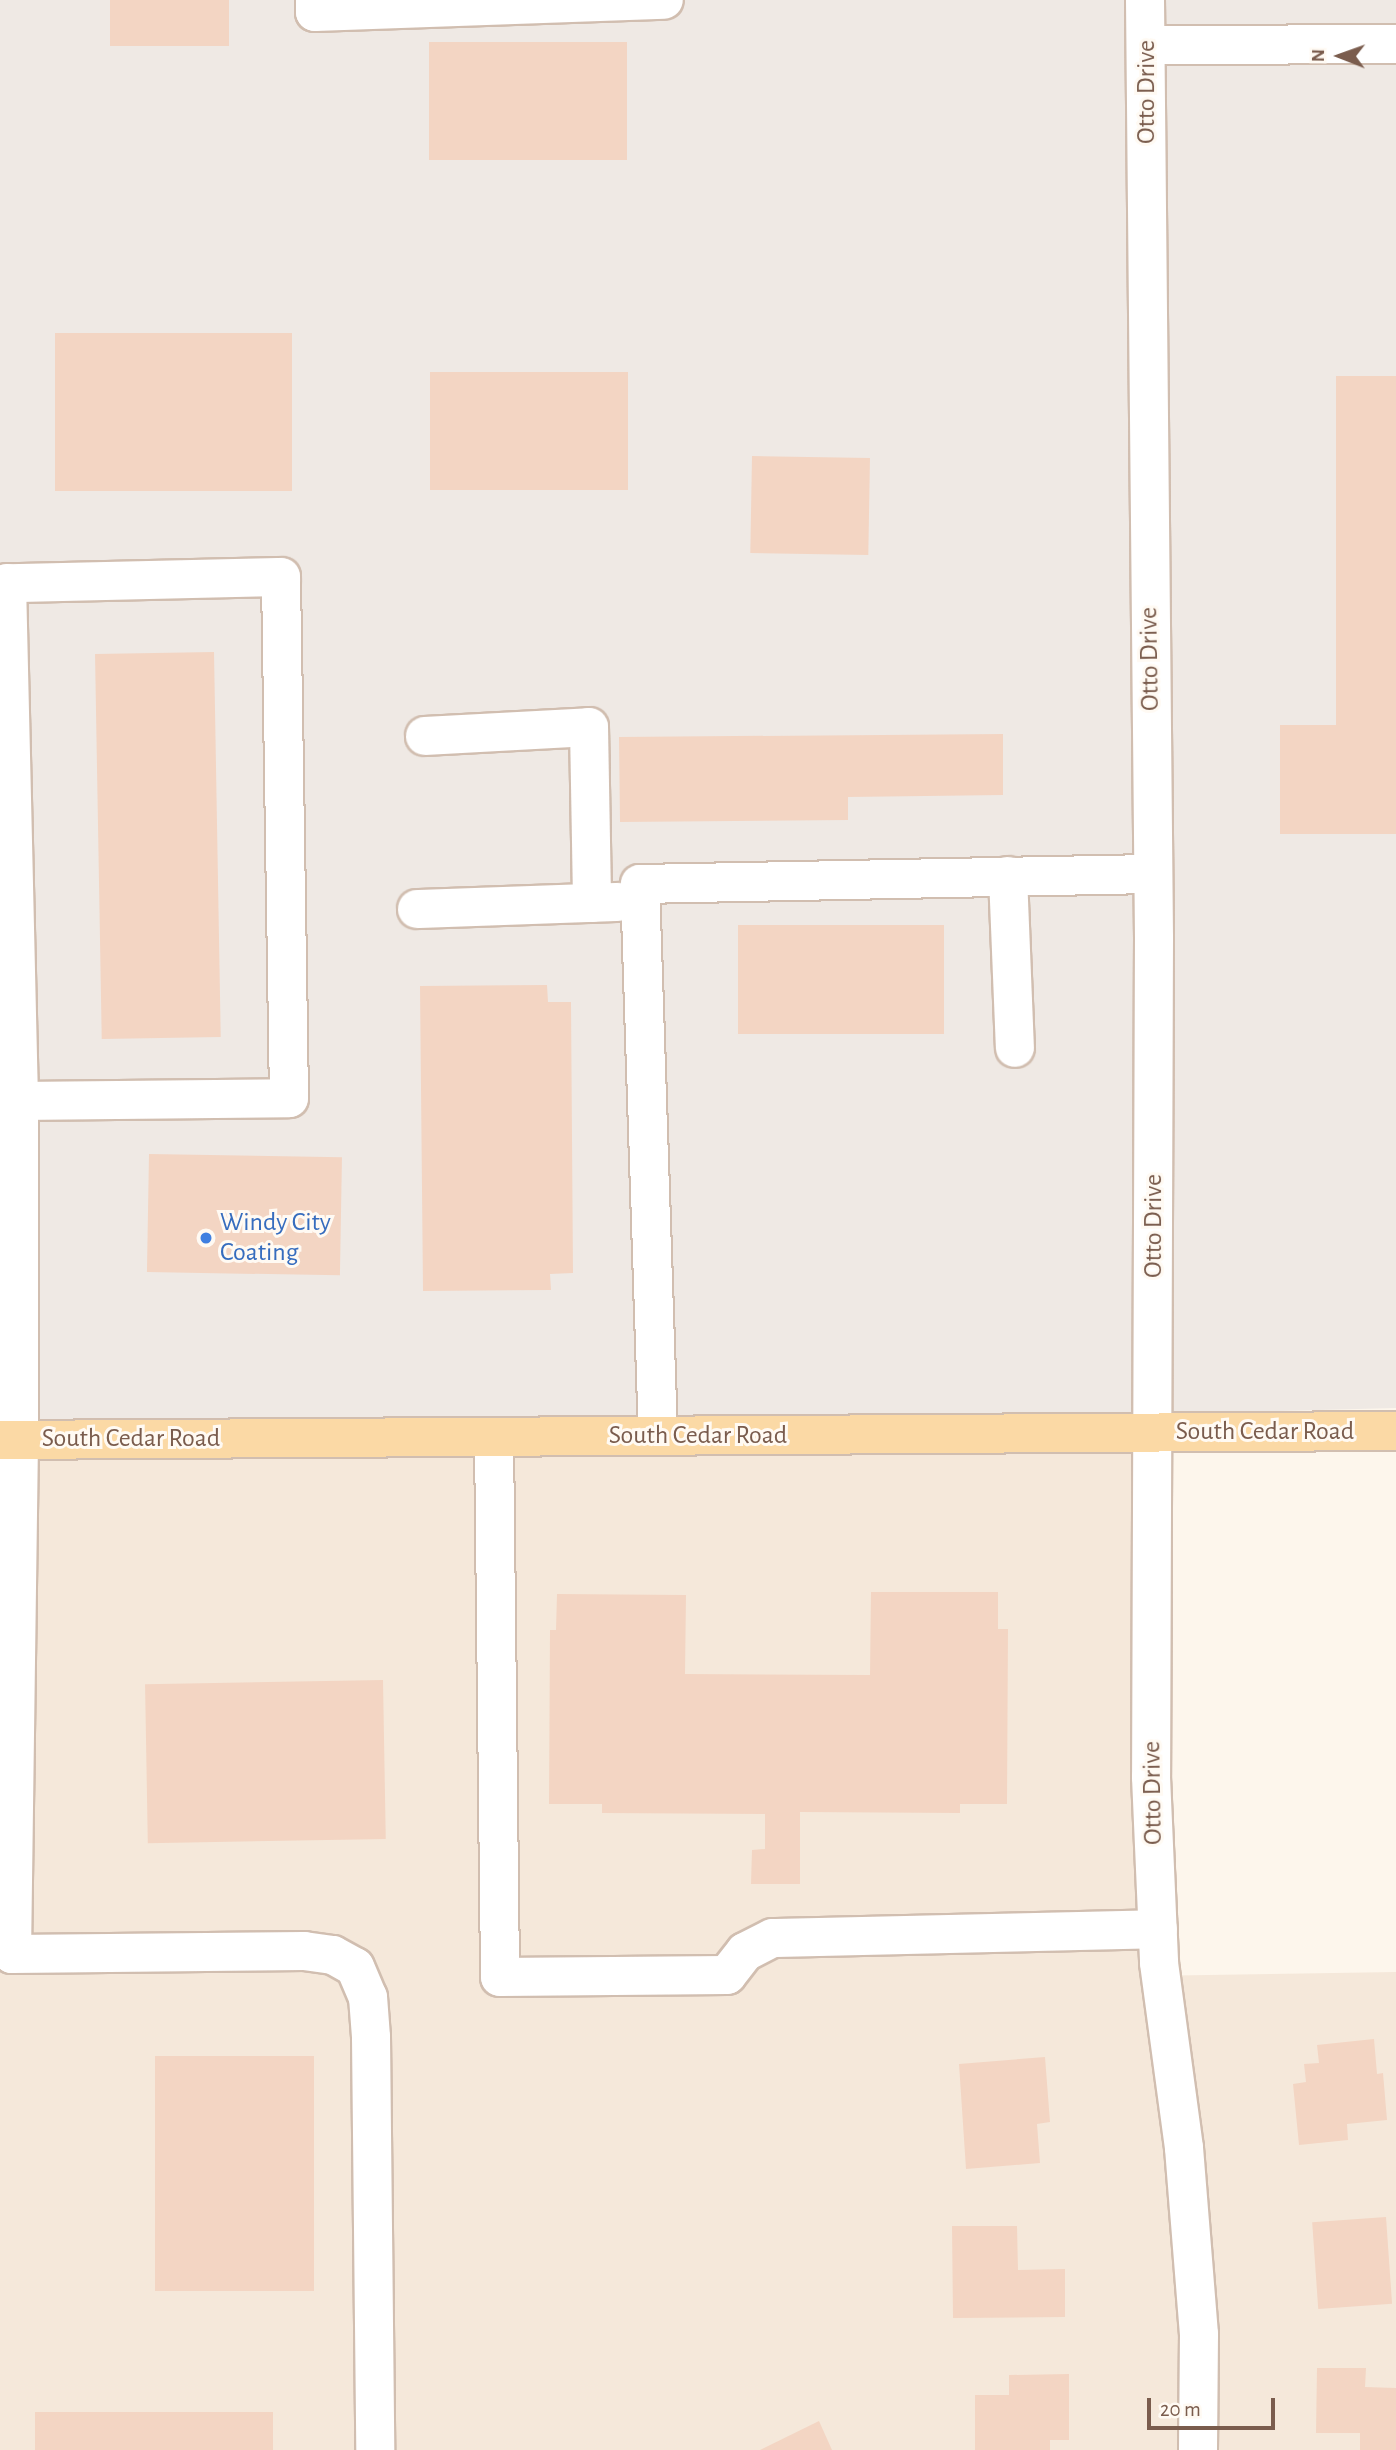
<!DOCTYPE html>
<style>
body{margin:0}
#map{position:relative;width:1396px;height:2450px;overflow:hidden;background:#fdf6ec;font-family:"Alegreya Sans",sans-serif}
div>[style]{position:absolute}
.residential>*{inset:0;background:#f5e8da}
.industrial>*{inset:0;background:#efe9e4}
.building>*{inset:0;background:#f3d5c3;transform-origin:0 0}
.roads{filter:drop-shadow(2px 0 #d1beb0) drop-shadow(-2px 0 #d1beb0) drop-shadow(0 2px #d1beb0) drop-shadow(0 -2px #d1beb0)}
.minor>*{height:38px;margin:-19px;padding:0 19px;transform-origin:19px;border-radius:19px;background:#fff}
.major>*{height:38px;margin:-19px;padding:0 19px;transform-origin:19px;border-radius:19px;background:#fbd9a5}
.dots>*{width:19px;height:19px;translate:-50% -50%;box-sizing:border-box;border:4px solid #fffaf3;border-radius:50%}
span{translate:-50% -50%;white-space:nowrap;text-align:center;line-height:1.15;-webkit-text-stroke:6px #fffaf3;paint-order:stroke}
.street-label{font-size:26px;color:#7a5c4d}
.shop-label{font-size:26px;color:#366cbe}
.left{translate:0 -50%;text-align:left}
.north{position:absolute;left:1305px;top:21px;width:70px;height:70px;-webkit-text-stroke:5px #fffaf3;paint-order:stroke;rotate:271deg;font-size:19px;font-weight:700;line-height:28px;text-align:center;color:#7a5c4d}
.north::after{content:'';display:block;margin:auto;width:24px;height:32px;background:#7a5c4d;clip-path:polygon(50% 0,100% 100%,50% 72%,0 100%)}
.scale{position:absolute;left:1147px;top:2398px;width:128px;height:32px;box-sizing:border-box;border:4px solid #7a5c4d;border-top:0;padding-left:9px;font-size:21px;line-height:24px;white-space:nowrap;color:#7a5c4d;-webkit-text-stroke:5px #fffaf3;paint-order:stroke}
</style>
<div id="map">
<div class="residential">
<div style="clip-path:polygon(1134px 1415px,1143px 1976px,1396px 1972px,1396px 2450px,0 2450px,0 1421px)"></div>
</div>
<div class="industrial">
<div style="clip-path:polygon(0 0,1396px 0,1396px 1408px,1134px 1415px,0 1421px)"></div>
</div>
<div class="building">
<div style="left:110px;top:0;width:119px;height:46px"></div>
<div style="left:429px;top:42px;width:198px;height:118px"></div>
<div style="left:292px;top:333px;width:158px;height:237px;rotate:90deg"></div>
<div style="left:430px;top:372px;width:198px;height:118px"></div>
<div style="clip-path:polygon(1336px 376px,1396px 376px,1396px 834px,1280px 834px,1280px 725px,1336px 725px)"></div>
<div style="left:752px;top:456px;width:118px;height:97px;rotate:1deg"></div>
<div style="left:214px;top:652px;width:385px;height:119px;rotate:89deg"></div>
<div style="clip-path:polygon(1003px 734px,1003px 795px,848px 797px,848px 820px,620px 822px,619px 737px)"></div>
<div style="left:738px;top:925px;width:206px;height:109px"></div>
<div style="clip-path:polygon(547px 985px,548px 1002px,571px 1002px,573px 1273px,550px 1274px,551px 1290px,423px 1291px,420px 986px)"></div>
<div style="left:149px;top:1154px;width:193px;height:118px;rotate:1deg"></div>
<div style="clip-path:polygon(871px 1592px,998px 1592px,998px 1629px,1008px 1629px,1007px 1804px,960px 1804px,960px 1813px,800px 1812px,800px 1884px,751px 1884px,752px 1850px,765px 1849px,765px 1814px,602px 1813px,602px 1804px,549px 1804px,550px 1630px,556px 1630px,557px 1594px,686px 1595px,685px 1674px,870px 1675px)"></div>
<div style="left:383px;top:1680px;width:159px;height:238px;rotate:89deg"></div>
<div style="clip-path:polygon(1374px 2039px,1377px 2074px,1383px 2073px,1387px 2120px,1347px 2124px,1348px 2140px,1299px 2145px,1293px 2084px,1306px 2082px,1304px 2064px,1319px 2063px,1317px 2045px)"></div>
<div style="left:314px;top:2056px;width:235px;height:159px;rotate:90deg"></div>
<div style="clip-path:polygon(1045px 2057px,1050px 2122px,1037px 2124px,1040px 2163px,966px 2169px,959px 2064px)"></div>
<div style="left:1386px;top:2217px;width:87px;height:74px;rotate:86deg"></div>
<div style="clip-path:polygon(952px 2226px,1017px 2226px,1018px 2270px,1065px 2269px,1065px 2317px,953px 2318px)"></div>
<div style="clip-path:polygon(1317px 2368px,1366px 2368px,1365px 2387px,1396px 2388px,1396px 2450px,1360px 2450px,1360px 2433px,1316px 2433px)"></div>
<div style="clip-path:polygon(1069px 2374px,1069px 2440px,1050px 2440px,1050px 2450px,975px 2450px,975px 2395px,1009px 2395px,1009px 2375px)"></div>
<div style="left:273px;top:2412px;width:38px;height:238px;rotate:90deg"></div>
<div style="clip-path:polygon(819px 2421px,832px 2450px,760px 2450px)"></div>
</div>
<div class="roads">
<div class="minor">
<div style="left:315px;top:0;width:12px;rotate:90deg"></div>
<div style="left:315px;top:12px;width:349px;rotate:-2deg"></div>
<div style="left:1145px;top:0;width:938px;rotate:89.45deg"></div>
<div style="left:1154px;top:938px;width:839px;rotate:90.2deg"></div>
<div style="left:1151px;top:1777px;width:186px;rotate:87.5deg"></div>
<div style="left:1159px;top:1963px;width:187px;rotate:82.3deg"></div>
<div style="left:1184px;top:2148px;width:187px;rotate:85.4deg"></div>
<div style="left:1199px;top:2334px;width:116px;rotate:90.5deg"></div>
<div style="left:1147px;top:45px;width:249px;rotate:-0.2deg"></div>
<div style="left:425px;top:736px;width:164px;rotate:-3.1deg"></div>
<div style="left:589px;top:727px;width:176px;rotate:89deg"></div>
<div style="left:1008px;top:876px;width:172px;rotate:87.7deg"></div>
<div style="left:417px;top:909px;width:201px;rotate:-2deg"></div>
<div style="left:0;top:1101px;width:19px"></div>
<div style="left:19px;top:1101px;width:270px;rotate:-0.6deg"></div>
<div style="left:289px;top:1098px;width:521px;rotate:-90.88deg"></div>
<div style="left:281px;top:577px;width:274px;rotate:178.7deg"></div>
<div style="left:7px;top:583px;width:518px;rotate:88.67deg"></div>
<div style="left:19px;top:1101px;width:339px;rotate:90deg"></div>
<div style="left:19px;top:1440px;width:514px;rotate:90.78deg"></div>
<div style="left:12px;top:1954px;width:292px;rotate:-0.6deg"></div>
<div style="left:304px;top:1951px;width:29px;rotate:8deg"></div>
<div style="left:333px;top:1955px;width:25px;rotate:29deg"></div>
<div style="left:355px;top:1967px;width:33px;rotate:67deg"></div>
<div style="left:368px;top:1997px;width:40px;rotate:85.7deg"></div>
<div style="left:371px;top:2037px;width:413px;rotate:89.4deg"></div>
<div style="left:658px;top:1436px;width:552px;rotate:-91.87deg"></div>
<div style="left:640px;top:884px;width:513px;rotate:-1.12deg"></div>
<div style="left:494px;top:1437px;width:540px;rotate:89.36deg"></div>
<div style="left:500px;top:1977px;width:227px;rotate:-0.5deg"></div>
<div style="left:727px;top:1975px;width:29px;rotate:-52deg"></div>
<div style="left:745px;top:1952px;width:31px;rotate:-27deg"></div>
<div style="left:773px;top:1938px;width:385px;rotate:-1.3deg"></div>
</div>
<div class="major">
<div style="left:0;top:1440px;width:1396px;rotate:-0.37deg"></div>
</div>
</div>
<div class="dots">
<div style="left:206px;top:1238px;background:#3f7fe0"></div>
</div>
<div class="street-label">
<span style="left:1147px;top:92px;rotate:-90deg">Otto Drive</span>
<span style="left:1150px;top:659px;rotate:-91deg">Otto Drive</span>
<span style="left:1154px;top:1226px;rotate:-90deg">Otto Drive</span>
<span style="left:1265px;top:1432px">South Cedar Road</span>
<span style="left:698px;top:1436px">South Cedar Road</span>
<span style="left:131px;top:1439px">South Cedar Road</span>
<span style="left:1153px;top:1793px;rotate:-91deg">Otto Drive</span>
</div>
<div class="shop-label">
<span class="left" style="left:220px;top:1238px">Windy City<br>Coating</span>
</div>
<div class="north">N</div>
<div class="scale">20 m</div>
</div>
